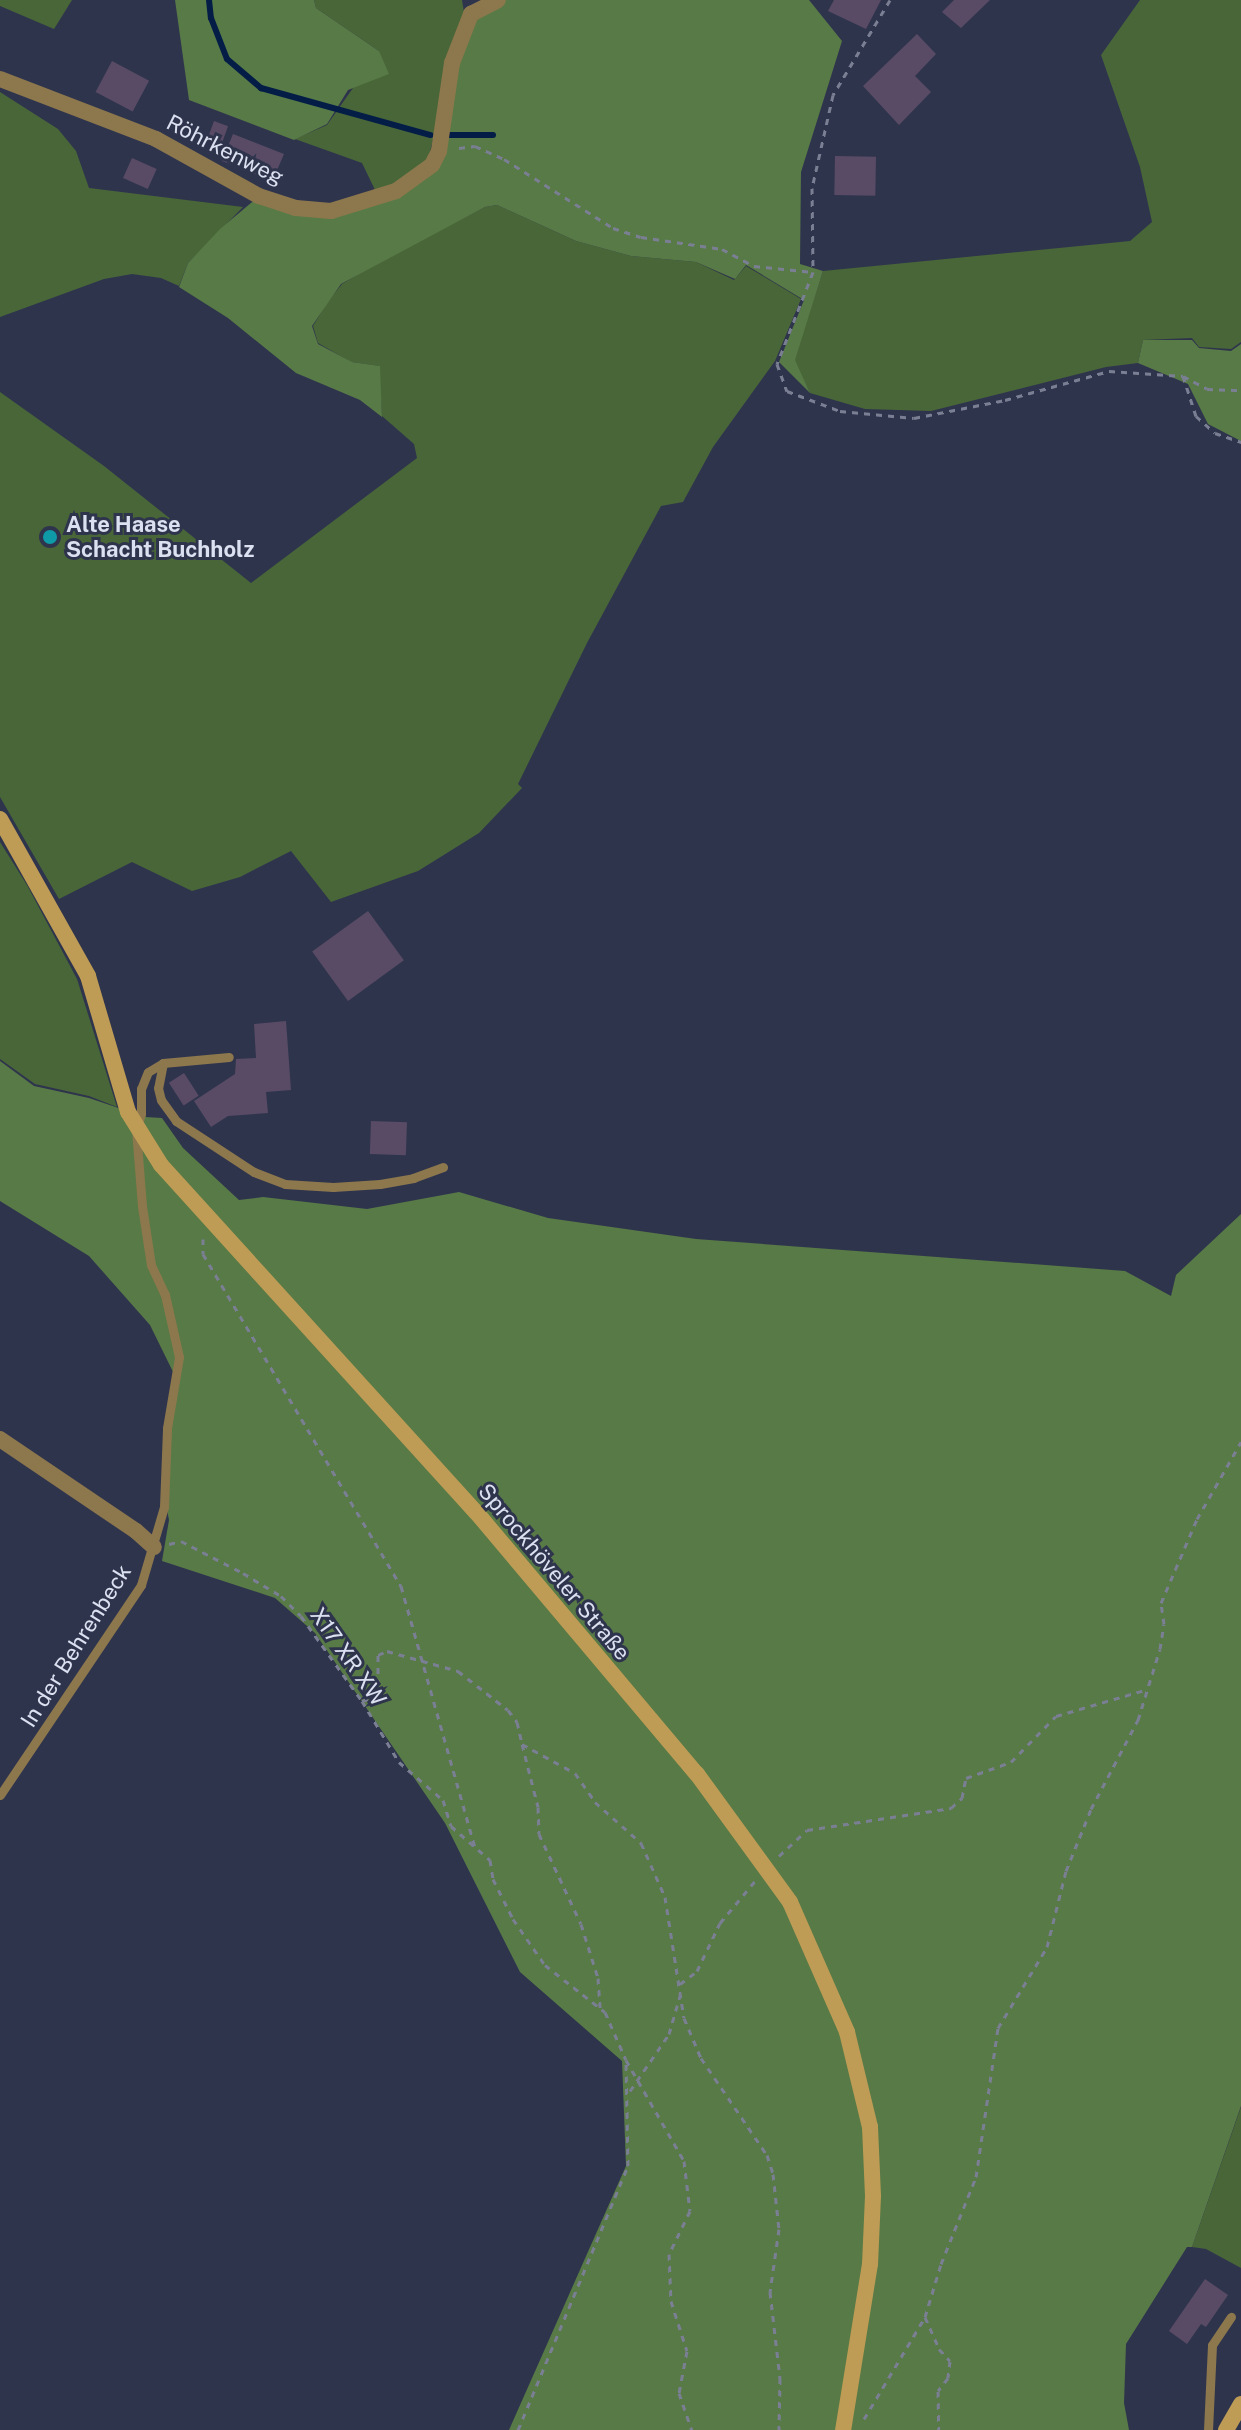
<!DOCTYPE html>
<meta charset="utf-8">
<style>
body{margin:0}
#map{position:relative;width:1241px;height:2430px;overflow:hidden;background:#2f344d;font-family:"Public Sans",sans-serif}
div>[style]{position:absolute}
.green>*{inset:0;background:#486638}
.forest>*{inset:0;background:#587a46}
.stream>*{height:6px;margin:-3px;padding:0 3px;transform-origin:3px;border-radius:3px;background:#041d47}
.building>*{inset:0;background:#594b65;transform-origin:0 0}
.path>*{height:3px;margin-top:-1.5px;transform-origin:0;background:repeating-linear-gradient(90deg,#7a7f94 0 6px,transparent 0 12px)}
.lane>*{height:9px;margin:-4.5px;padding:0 4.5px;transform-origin:4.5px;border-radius:4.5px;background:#8d784d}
.street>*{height:16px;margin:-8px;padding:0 8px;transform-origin:8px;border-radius:8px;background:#8d784d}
.secondary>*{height:16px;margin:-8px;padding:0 8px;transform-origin:8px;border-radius:8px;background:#be9c55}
.dots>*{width:22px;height:22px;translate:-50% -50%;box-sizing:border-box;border:4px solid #2f344d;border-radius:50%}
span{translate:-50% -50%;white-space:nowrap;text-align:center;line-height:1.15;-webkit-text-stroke:6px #2f344d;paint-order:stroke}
.street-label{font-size:22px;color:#dce1f1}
.poi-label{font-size:22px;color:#dce1f1;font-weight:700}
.left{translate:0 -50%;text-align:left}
</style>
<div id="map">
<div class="green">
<div style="clip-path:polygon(0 0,72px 0,54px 29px,0 6px)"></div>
<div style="clip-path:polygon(314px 0,462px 0,464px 12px,429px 156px,414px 174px,377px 194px,362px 163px,295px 139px,327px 125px,379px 51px,316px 8px)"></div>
<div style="clip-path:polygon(1140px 0,1241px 0,1241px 342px,1231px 349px,1199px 347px,1192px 338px,1143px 340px,1138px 363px,1106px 367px,931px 411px,865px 409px,810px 393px,794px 360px,823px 271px,1130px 241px,1152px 222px,1140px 167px,1101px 55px)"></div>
<div style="clip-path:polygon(0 92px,58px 129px,76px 151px,89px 188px,243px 207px,188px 263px,179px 286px,161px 278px,132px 274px,104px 279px,0 317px)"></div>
<div style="clip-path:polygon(497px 205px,576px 241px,631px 256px,696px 262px,734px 280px,746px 266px,801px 299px,775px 361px,713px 447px,683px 502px,661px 506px,587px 643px,518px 784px,522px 788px,479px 833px,418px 871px,331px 902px,291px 851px,240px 877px,192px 891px,132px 862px,59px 899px,0 797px,0 392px,104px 466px,251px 583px,417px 458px,414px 444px,382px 416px,379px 366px,351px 362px,318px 343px,313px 326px,327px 303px,342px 284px,384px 259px,485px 207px)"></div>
<div style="clip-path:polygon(0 842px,27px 885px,77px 979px,117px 1107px,89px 1096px,35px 1084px,0 1059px)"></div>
<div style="clip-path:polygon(1241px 2107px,1241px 2268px,1206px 2249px,1192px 2247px)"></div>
</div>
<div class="forest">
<div style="clip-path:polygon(175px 0,314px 0,316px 8px,379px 51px,389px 74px,348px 90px,327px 124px,294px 140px,189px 100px)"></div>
<div style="clip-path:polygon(505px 0,809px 0,842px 41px,801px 172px,800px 264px,823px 271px,795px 360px,810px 393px,779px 362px,804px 300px,746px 265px,735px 279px,696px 262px,631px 256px,576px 241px,497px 205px,485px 207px,341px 284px,312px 326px,318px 344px,352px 362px,380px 366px,382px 417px,360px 400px,296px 373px,228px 318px,179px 287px,188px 263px,220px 229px,257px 198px,331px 215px,424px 177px,474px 15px)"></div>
<div style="clip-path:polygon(1143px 340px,1192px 340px,1199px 348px,1231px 351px,1241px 344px,1241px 441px,1208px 424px,1188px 384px,1138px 363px)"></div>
<div style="clip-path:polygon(0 1061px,34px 1086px,89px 1098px,145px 1117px,162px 1118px,183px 1148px,239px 1200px,263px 1197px,367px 1209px,459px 1192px,548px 1218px,696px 1239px,1125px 1271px,1171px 1296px,1176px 1275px,1241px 1214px,1241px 2106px,1192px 2247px,1187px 2247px,1126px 2344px,1124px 2403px,1129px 2430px,509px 2430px,626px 2166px,622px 2061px,520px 1972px,445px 1823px,315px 1633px,275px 1598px,162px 1561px,169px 1520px,162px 1483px,177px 1380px,150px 1325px,89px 1256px,0 1201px)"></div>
</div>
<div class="stream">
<div style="left:209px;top:0;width:18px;rotate:84deg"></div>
<div style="left:211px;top:18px;width:44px;rotate:68.7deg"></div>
<div style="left:227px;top:59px;width:45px;rotate:40.5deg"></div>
<div style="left:261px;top:88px;width:176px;rotate:15.5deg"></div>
<div style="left:449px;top:135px;width:44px"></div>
</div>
<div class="building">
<div style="clip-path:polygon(834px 0,881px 0,866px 29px,828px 11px)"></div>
<div style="clip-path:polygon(954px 0,990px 0,961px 28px,942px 12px)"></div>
<div style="clip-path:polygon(917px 34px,936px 54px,915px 76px,931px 92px,899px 125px,863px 86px)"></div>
<div style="left:112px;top:61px;width:42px;height:35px;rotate:28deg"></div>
<div style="left:214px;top:121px;width:15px;height:18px;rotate:20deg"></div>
<div style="clip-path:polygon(233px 134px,284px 154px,275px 175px,264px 170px,262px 177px,222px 161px)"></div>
<div style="left:835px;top:156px;width:41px;height:39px;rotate:1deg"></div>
<div style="left:132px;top:158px;width:27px;height:22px;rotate:24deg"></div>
<div style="left:368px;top:911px;width:61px;height:69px;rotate:54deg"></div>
<div style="clip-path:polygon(286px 1021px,291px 1090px,266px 1092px,268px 1113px,228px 1116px,211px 1127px,194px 1101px,235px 1074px,236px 1059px,256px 1058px,254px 1024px)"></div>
<div style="left:184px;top:1073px;width:27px;height:18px;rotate:57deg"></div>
<div style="left:371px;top:1121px;width:36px;height:33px;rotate:2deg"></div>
<div style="clip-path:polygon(1205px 2279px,1228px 2295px,1206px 2327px,1201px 2324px,1187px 2344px,1169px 2331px)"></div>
</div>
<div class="path">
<div style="left:890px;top:0;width:111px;rotate:121deg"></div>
<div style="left:833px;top:95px;width:95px;rotate:102.7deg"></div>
<div style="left:812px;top:188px;width:84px;rotate:89.3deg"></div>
<div style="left:813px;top:272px;width:99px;rotate:111.4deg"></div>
<div style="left:777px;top:364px;width:29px;rotate:70deg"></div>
<div style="left:787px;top:391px;width:57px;rotate:20.7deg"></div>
<div style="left:840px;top:411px;width:74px;rotate:5.4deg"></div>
<div style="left:914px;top:418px;width:93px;rotate:-11.2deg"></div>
<div style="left:1005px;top:400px;width:108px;rotate:-15.6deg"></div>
<div style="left:1109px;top:371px;width:74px;rotate:3.9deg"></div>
<div style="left:1183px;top:376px;width:27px;rotate:28deg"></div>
<div style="left:1207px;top:389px;width:34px;rotate:2deg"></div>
<div style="left:459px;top:148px;width:16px;rotate:-7deg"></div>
<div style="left:475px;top:146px;width:32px;rotate:24deg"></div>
<div style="left:504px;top:159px;width:129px;rotate:32.3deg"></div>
<div style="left:613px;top:228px;width:29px;rotate:18deg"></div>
<div style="left:641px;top:237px;width:82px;rotate:8.4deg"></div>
<div style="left:722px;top:249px;width:36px;rotate:28deg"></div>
<div style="left:754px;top:266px;width:59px;rotate:5.8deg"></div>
<div style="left:1183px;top:376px;width:42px;rotate:72deg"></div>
<div style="left:1196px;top:416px;width:25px;rotate:42deg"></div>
<div style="left:1215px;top:433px;width:28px;rotate:19deg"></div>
<div style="left:203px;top:1239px;width:15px;rotate:90deg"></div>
<div style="left:203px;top:1254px;width:387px;rotate:59.2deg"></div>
<div style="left:401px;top:1586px;width:271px;rotate:74.2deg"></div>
<div style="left:169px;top:1544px;width:12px;rotate:-14deg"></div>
<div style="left:181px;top:1541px;width:70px;rotate:27.3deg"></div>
<div style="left:243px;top:1573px;width:44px;rotate:31.2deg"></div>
<div style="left:281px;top:1596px;width:28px;rotate:45deg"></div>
<div style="left:301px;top:1616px;width:105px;rotate:54.3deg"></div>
<div style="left:362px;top:1701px;width:71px;rotate:58.8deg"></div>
<div style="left:399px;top:1762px;width:58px;rotate:40.8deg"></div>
<div style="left:443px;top:1800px;width:27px;rotate:73deg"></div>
<div style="left:451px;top:1826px;width:52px;rotate:41.1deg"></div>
<div style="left:490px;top:1860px;width:19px;rotate:81deg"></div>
<div style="left:493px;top:1879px;width:45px;rotate:63.4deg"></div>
<div style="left:513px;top:1919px;width:56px;rotate:55.2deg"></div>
<div style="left:545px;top:1965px;width:76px;rotate:38.1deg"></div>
<div style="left:605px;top:2012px;width:52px;rotate:66.4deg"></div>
<div style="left:626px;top:2060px;width:116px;rotate:60.1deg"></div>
<div style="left:684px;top:2161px;width:50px;rotate:83.2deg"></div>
<div style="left:690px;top:2211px;width:48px;rotate:116deg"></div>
<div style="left:669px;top:2254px;width:47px;rotate:87.6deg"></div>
<div style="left:671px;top:2301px;width:52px;rotate:72.3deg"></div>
<div style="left:687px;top:2351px;width:43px;rotate:100.8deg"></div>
<div style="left:679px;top:2393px;width:39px;rotate:71deg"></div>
<div style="left:362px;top:1701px;width:13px;rotate:-18deg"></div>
<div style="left:374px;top:1697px;width:13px;rotate:-72deg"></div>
<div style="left:378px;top:1685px;width:30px;rotate:-90deg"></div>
<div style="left:378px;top:1655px;width:10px;rotate:-24deg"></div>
<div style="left:387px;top:1651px;width:74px;rotate:15.7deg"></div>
<div style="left:458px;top:1671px;width:63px;rotate:38deg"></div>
<div style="left:508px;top:1710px;width:15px;rotate:53deg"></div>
<div style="left:517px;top:1722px;width:23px;rotate:77deg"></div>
<div style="left:522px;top:1744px;width:60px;rotate:28.7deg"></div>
<div style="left:575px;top:1773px;width:35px;rotate:55deg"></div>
<div style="left:595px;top:1802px;width:62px;rotate:41.7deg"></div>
<div style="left:641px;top:1843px;width:59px;rotate:66deg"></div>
<div style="left:665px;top:1897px;width:122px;rotate:81.1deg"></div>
<div style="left:684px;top:2018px;width:43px;rotate:67deg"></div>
<div style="left:701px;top:2058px;width:117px;rotate:55.8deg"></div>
<div style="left:767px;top:2155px;width:20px;rotate:72deg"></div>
<div style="left:773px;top:2174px;width:55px;rotate:83.8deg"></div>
<div style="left:779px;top:2229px;width:64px;rotate:98.1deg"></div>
<div style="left:770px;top:2292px;width:87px;rotate:83.4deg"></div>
<div style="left:780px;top:2378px;width:52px;rotate:91.1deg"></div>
<div style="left:522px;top:1744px;width:65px;rotate:75.7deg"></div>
<div style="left:538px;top:1807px;width:27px;rotate:88deg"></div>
<div style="left:539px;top:1834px;width:99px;rotate:65deg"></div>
<div style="left:581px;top:1924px;width:57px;rotate:72.5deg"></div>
<div style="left:598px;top:1978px;width:30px;rotate:86deg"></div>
<div style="left:779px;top:1856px;width:38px;rotate:-43deg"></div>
<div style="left:807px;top:1830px;width:146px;rotate:-8.7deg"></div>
<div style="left:951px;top:1808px;width:15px;rotate:-42deg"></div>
<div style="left:962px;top:1798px;width:20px;rotate:-79deg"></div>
<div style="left:966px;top:1778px;width:48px;rotate:-19.6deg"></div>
<div style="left:1011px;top:1762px;width:64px;rotate:-45.6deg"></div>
<div style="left:1056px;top:1716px;width:93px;rotate:-16.3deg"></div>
<div style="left:680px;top:1984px;width:21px;rotate:-37deg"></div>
<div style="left:697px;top:1971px;width:53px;rotate:-64.4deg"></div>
<div style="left:720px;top:1923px;width:55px;rotate:-50.2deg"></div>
<div style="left:630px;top:2091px;width:69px;rotate:-55.6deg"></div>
<div style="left:669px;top:2034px;width:40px;rotate:-74deg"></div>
<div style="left:925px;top:2317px;width:35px;rotate:66deg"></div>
<div style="left:939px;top:2349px;width:16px;rotate:47deg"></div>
<div style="left:950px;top:2361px;width:17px;rotate:97deg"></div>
<div style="left:948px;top:2378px;width:16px;rotate:128deg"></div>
<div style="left:938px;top:2391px;width:39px;rotate:89deg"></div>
<div style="left:864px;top:2419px;width:119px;rotate:-59.1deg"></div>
<div style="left:925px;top:2317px;width:55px;rotate:-73.2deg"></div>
<div style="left:941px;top:2264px;width:94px;rotate:-68.1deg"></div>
<div style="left:976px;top:2177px;width:151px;rotate:-81.6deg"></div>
<div style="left:998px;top:2028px;width:95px;rotate:-58.8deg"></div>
<div style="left:1047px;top:1947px;width:78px;rotate:-76deg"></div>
<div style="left:1066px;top:1871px;width:67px;rotate:-68deg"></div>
<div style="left:1091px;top:1809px;width:101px;rotate:-62.2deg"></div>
<div style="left:1138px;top:1720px;width:74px;rotate:-72.8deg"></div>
<div style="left:1160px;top:1649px;width:25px;rotate:-81deg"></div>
<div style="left:1164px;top:1624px;width:21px;rotate:-98deg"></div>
<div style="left:1161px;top:1603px;width:91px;rotate:-66.8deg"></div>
<div style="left:1197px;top:1519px;width:89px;rotate:-60.3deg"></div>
<div style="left:518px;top:2430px;width:286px;rotate:-67.4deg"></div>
<div style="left:628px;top:2166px;width:103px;rotate:-91.1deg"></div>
</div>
<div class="lane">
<div style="left:163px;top:1063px;width:25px;rotate:101deg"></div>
<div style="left:158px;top:1088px;width:12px;rotate:76deg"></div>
<div style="left:161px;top:1100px;width:26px;rotate:54deg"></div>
<div style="left:176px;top:1121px;width:93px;rotate:33.2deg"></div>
<div style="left:254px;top:1172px;width:33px;rotate:21deg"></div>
<div style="left:285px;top:1184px;width:48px;rotate:3.6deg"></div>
<div style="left:333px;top:1187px;width:47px;rotate:-3.7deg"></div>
<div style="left:380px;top:1184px;width:34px;rotate:-10deg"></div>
<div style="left:413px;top:1178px;width:32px;rotate:-20deg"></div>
<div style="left:0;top:1795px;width:253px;rotate:-56.1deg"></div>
<div style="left:141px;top:1585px;width:81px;rotate:-73.6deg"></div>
<div style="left:164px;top:1507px;width:79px;rotate:-87.8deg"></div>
<div style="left:167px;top:1428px;width:72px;rotate:-80.4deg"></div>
<div style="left:179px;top:1357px;width:64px;rotate:-102.7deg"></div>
<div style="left:165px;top:1295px;width:33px;rotate:-115deg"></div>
<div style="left:151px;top:1265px;width:60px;rotate:-98.7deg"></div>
<div style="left:142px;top:1206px;width:76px;rotate:-94.5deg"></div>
<div style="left:136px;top:1130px;width:17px;rotate:-73deg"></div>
<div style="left:141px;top:1114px;width:25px;rotate:-90deg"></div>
<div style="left:141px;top:1089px;width:18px;rotate:-68deg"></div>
<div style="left:148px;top:1072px;width:17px;rotate:-31deg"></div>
<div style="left:163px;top:1063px;width:66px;rotate:-5.2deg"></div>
<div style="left:1208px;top:2430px;width:85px;rotate:-87.3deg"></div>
<div style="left:1212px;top:2345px;width:34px;rotate:-56deg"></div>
</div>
<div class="street">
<div style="left:0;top:79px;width:167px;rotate:21deg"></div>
<div style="left:156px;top:139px;width:118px;rotate:29deg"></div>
<div style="left:259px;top:196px;width:39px;rotate:18deg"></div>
<div style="left:296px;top:208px;width:35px;rotate:5deg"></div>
<div style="left:331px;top:211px;width:68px;rotate:-17.1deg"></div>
<div style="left:396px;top:191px;width:44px;rotate:-35.8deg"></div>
<div style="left:432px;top:165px;width:16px;rotate:-63deg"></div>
<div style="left:439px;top:151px;width:89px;rotate:-81.6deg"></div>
<div style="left:452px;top:63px;width:53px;rotate:-68.8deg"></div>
<div style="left:471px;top:14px;width:30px;rotate:-27deg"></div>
<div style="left:0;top:1439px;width:164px;rotate:34.1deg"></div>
<div style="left:136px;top:1531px;width:24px;rotate:42deg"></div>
</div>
<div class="secondary">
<div style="left:0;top:819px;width:180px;rotate:60.7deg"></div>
<div style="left:88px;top:976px;width:142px;rotate:73.6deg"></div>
<div style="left:128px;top:1112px;width:62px;rotate:58.1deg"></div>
<div style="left:161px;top:1165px;width:469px;rotate:47.8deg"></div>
<div style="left:476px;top:1512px;width:343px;rotate:49.9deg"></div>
<div style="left:697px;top:1774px;width:158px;rotate:54deg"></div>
<div style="left:790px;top:1902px;width:142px;rotate:66.3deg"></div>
<div style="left:847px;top:2032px;width:98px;rotate:76.4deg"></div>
<div style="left:870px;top:2127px;width:69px;rotate:87.5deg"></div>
<div style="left:873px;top:2196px;width:68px;rotate:92.5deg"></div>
<div style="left:870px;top:2264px;width:168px;rotate:99.2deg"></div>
<div style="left:1226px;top:2430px;width:30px;rotate:-60deg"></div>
</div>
<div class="dots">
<div style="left:50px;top:537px;background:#0f9aa8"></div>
</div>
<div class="street-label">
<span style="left:225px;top:150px;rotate:27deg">Röhrkenweg</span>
<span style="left:554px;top:1572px;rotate:50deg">Sprockhöveler Straße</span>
<span style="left:76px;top:1646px;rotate:-58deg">In der Behrenbeck</span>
<span style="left:348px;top:1657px;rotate:55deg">X17 XR XW</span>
</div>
<div class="poi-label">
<span class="left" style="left:66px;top:537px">Alte Haase<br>Schacht Buchholz</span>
</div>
</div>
